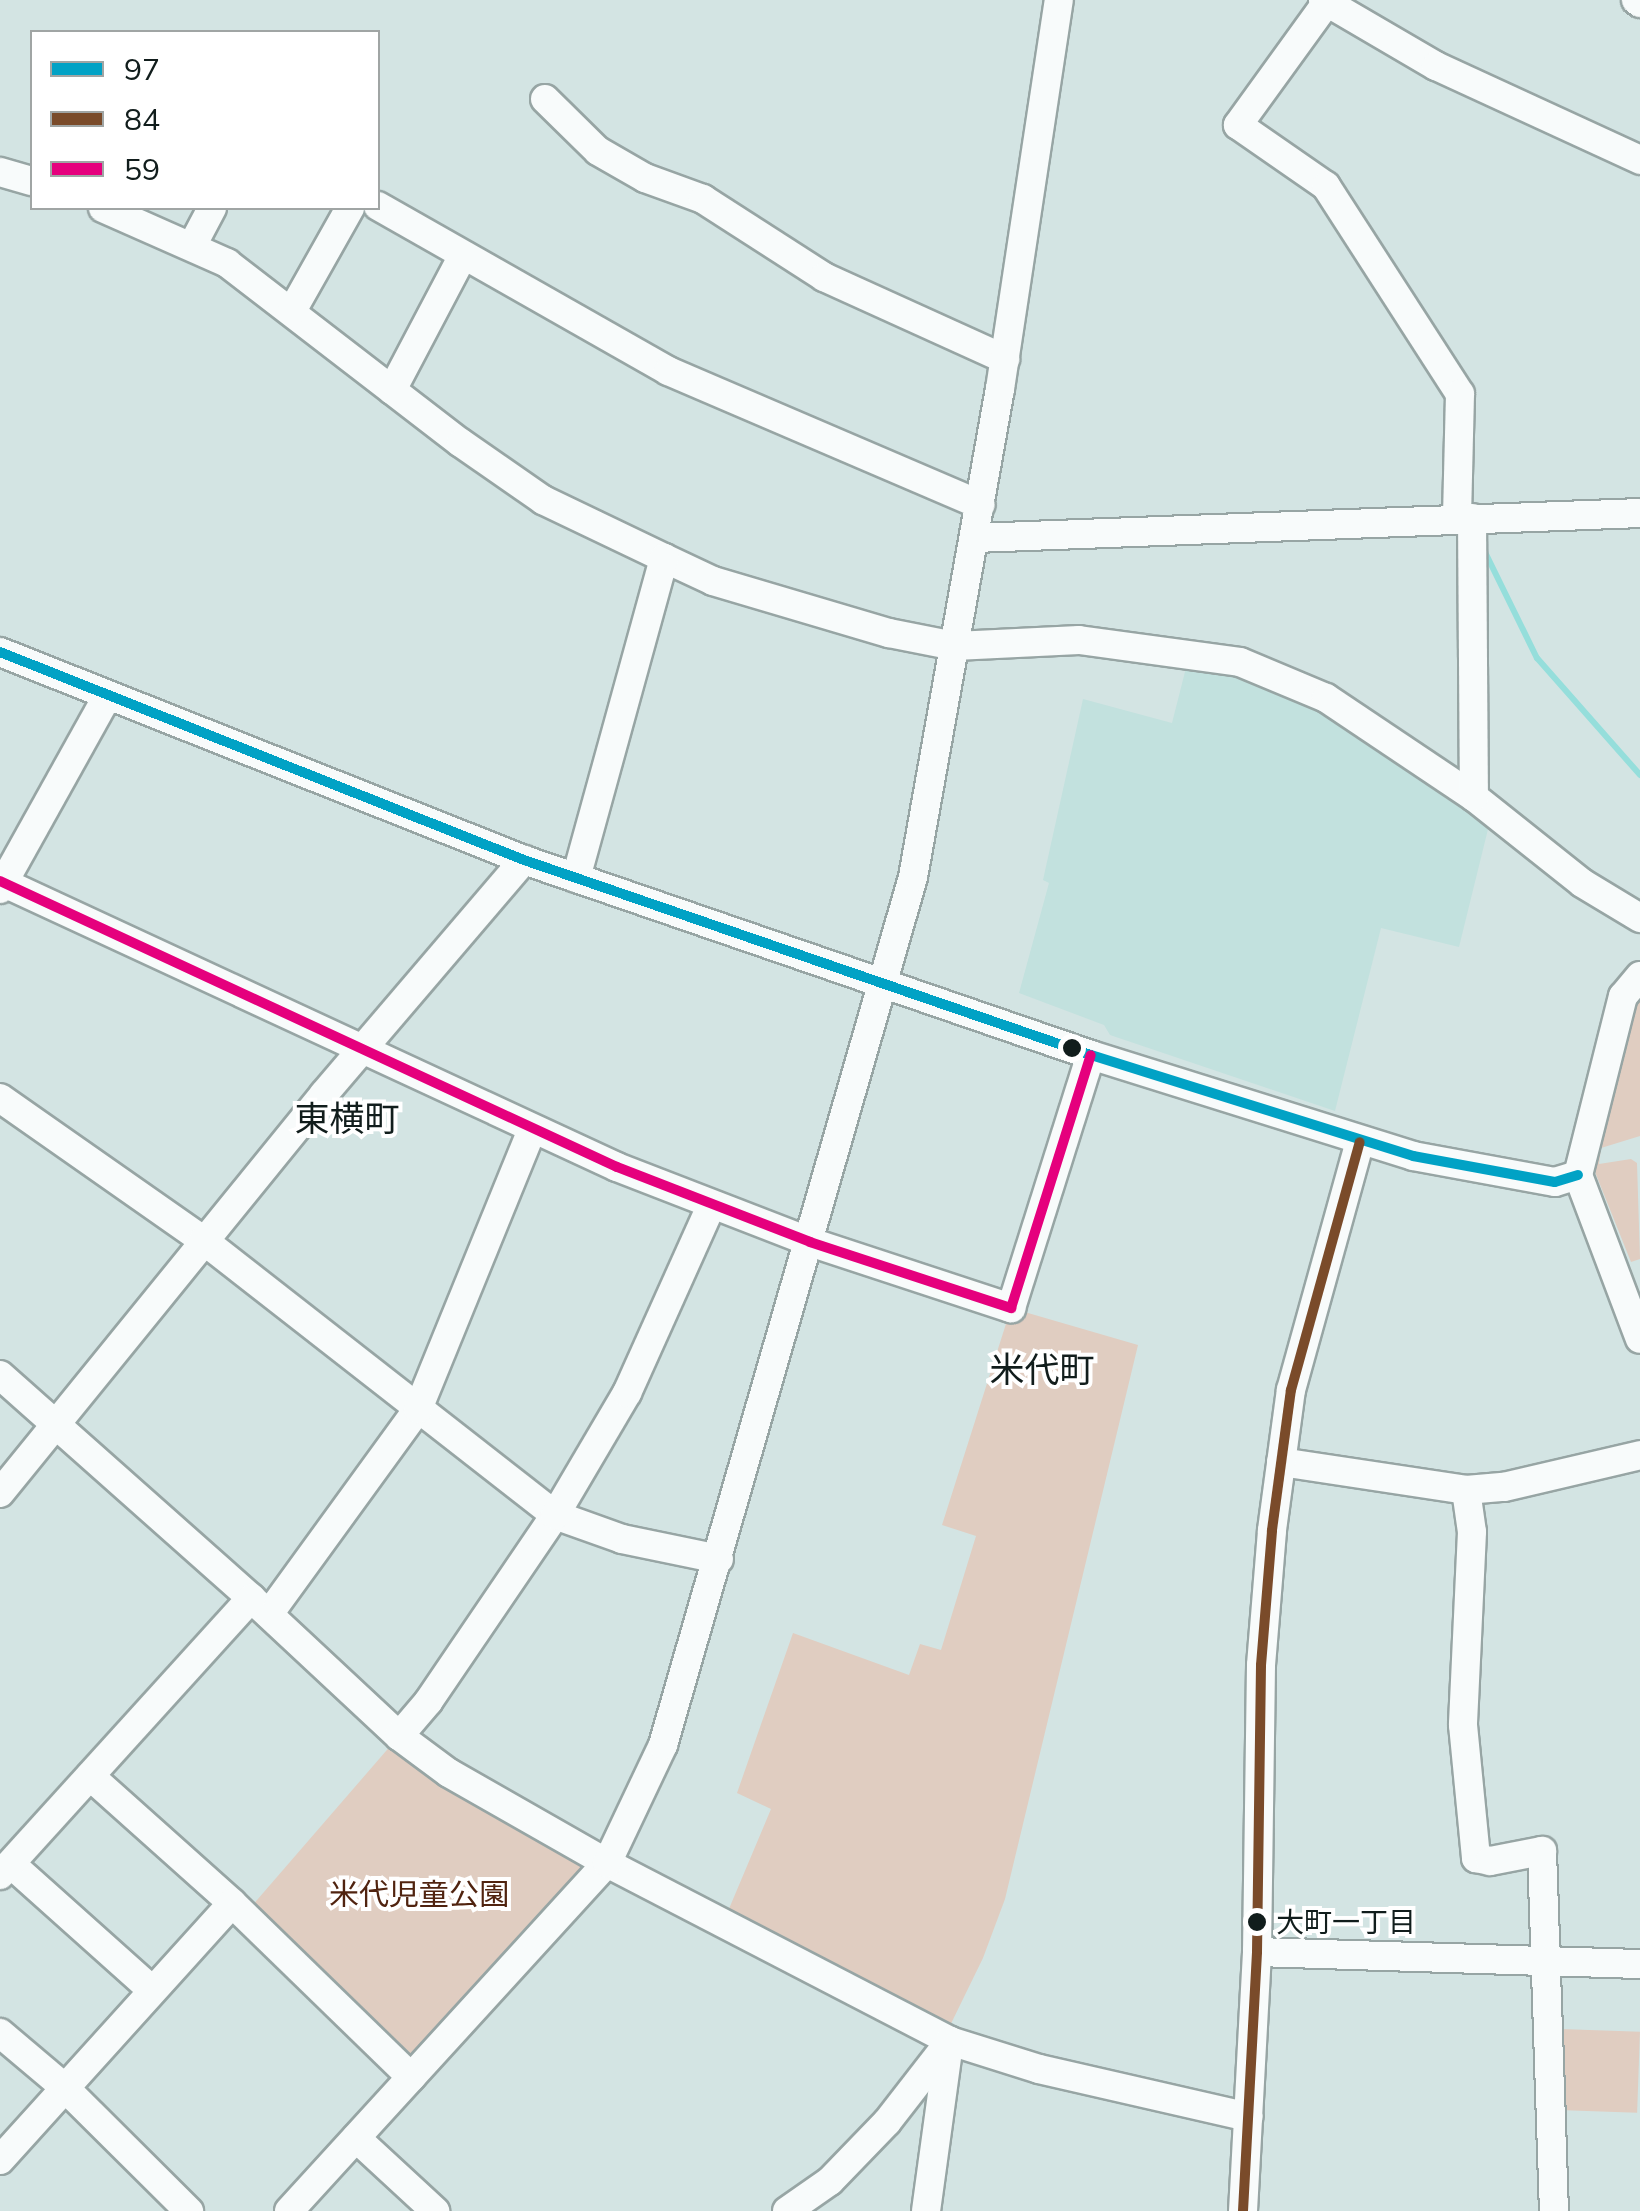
<!DOCTYPE html>
<meta charset="utf-8">
<style>
body{margin:0}
#map{position:relative;width:1640px;height:2211px;overflow:hidden;background:#d3e4e3;font-family:Mulish,"Noto Sans JP",sans-serif}
div>[style]{position:absolute}
.built>*{inset:0;background:#c2e1de}
.green>*{inset:0;background:#e0cdc1;transform-origin:0 0}
.stream>*{height:6px;margin:-3px;padding:0 3px;transform-origin:3px;border-radius:3px;background:#95dedb}
.roads{filter:drop-shadow(2px 0 #97a5a4) drop-shadow(-2px 0 #97a5a4) drop-shadow(0 2px #97a5a4) drop-shadow(0 -2px #97a5a4)}
.minor>*{height:28px;margin:-14px;padding:0 14px;transform-origin:14px;border-radius:14px;background:#f8fbfb}
.bus-1>*{height:10px;margin:-5px;padding:0 5px;transform-origin:5px;border-radius:5px;background:#01a2c5}
.bus-2>*{height:10px;margin:-5px;padding:0 5px;transform-origin:5px;border-radius:5px;background:#7a4b2a}
.bus-3>*{height:10px;margin:-5px;padding:0 5px;transform-origin:5px;border-radius:5px;background:#e5007d}
.dots>*{width:28px;height:28px;translate:-50% -50%;box-sizing:border-box;border:5px solid #fff;border-radius:50%}
span{translate:-50% -50%;white-space:nowrap;text-align:center;line-height:1.15;-webkit-text-stroke:8px #fff;paint-order:stroke}
.bus-label{font-size:28px;color:#111d1c}
.left{translate:0 -50%;text-align:left}
.park-label{font-size:30px;color:#50230f}
.quarter-label{font-size:35px;color:#111d1c}
.legend{position:absolute;left:30px;top:30px;width:350px;height:180px;box-sizing:border-box;background:#fff;border:2px solid #a0a5a4;margin:0;padding:12px 18px;list-style:none;font-size:30px;color:#111d1c}
.legend li{display:flex;align-items:center;gap:20px;height:50px}
.legend b{width:50px;border:2px solid #a0a5a4}
</style>
<div id="map">
<div class="built">
<div style="clip-path:polygon(1188px 660px,1226px 664px,1327px 706px,1491px 817px,1459px 947px,1381px 928px,1335px 1111px,1110px 1035px,1104px 1025px,1019px 993px,1049px 883px,1043px 880px,1083px 699px,1172px 723px)"></div>
</div>
<div class="green">
<div style="clip-path:polygon(1640px 994px,1640px 1136px,1601px 1148px,1599px 1164px,1631px 1159px,1637px 1163px,1640px 1259px,1631px 1262px,1593px 1167px,1627px 1011px)"></div>
<div style="clip-path:polygon(1011px 1308px,1138px 1345px,1005px 1899px,983px 1958px,944px 2038px,723px 1923px,771px 1809px,737px 1793px,793px 1633px,909px 1675px,920px 1644px,941px 1650px,976px 1536px,942px 1525px)"></div>
<div style="clip-path:polygon(399px 1736px,607px 1863px,411px 2077px,244px 1915px)"></div>
<div style="left:1561px;top:2029px;width:79px;height:81px;rotate:2deg"></div>
</div>
<div class="stream">
<div style="left:1483px;top:548px;width:123px;rotate:63.9deg"></div>
<div style="left:1537px;top:658px;width:156px;rotate:48.6deg"></div>
</div>
<div class="roads">
<div class="minor">
<div style="left:1323px;top:0;width:131px;rotate:30.3deg"></div>
<div style="left:1436px;top:66px;width:225px;rotate:24.7deg"></div>
<div style="left:1636px;top:0;width:5px;rotate:37deg"></div>
<div style="left:1327px;top:2px;width:152px;rotate:125.9deg"></div>
<div style="left:1238px;top:125px;width:107px;rotate:34.7deg"></div>
<div style="left:1326px;top:186px;width:247px;rotate:57.2deg"></div>
<div style="left:1460px;top:394px;width:123px;rotate:91.4deg"></div>
<div style="left:545px;top:99px;width:74px;rotate:44.5deg"></div>
<div style="left:598px;top:151px;width:54px;rotate:29.9deg"></div>
<div style="left:645px;top:178px;width:62px;rotate:19.9deg"></div>
<div style="left:703px;top:199px;width:144px;rotate:32.8deg"></div>
<div style="left:824px;top:277px;width:199px;rotate:24.4deg"></div>
<div style="left:0;top:172px;width:33px;rotate:16deg"></div>
<div style="left:378px;top:206px;width:334px;rotate:29.6deg"></div>
<div style="left:668px;top:371px;width:340px;rotate:23.2deg"></div>
<div style="left:103px;top:208px;width:136px;rotate:23.9deg"></div>
<div style="left:227px;top:263px;width:295px;rotate:37.6deg"></div>
<div style="left:461px;top:443px;width:100px;rotate:34.8deg"></div>
<div style="left:543px;top:500px;width:134px;rotate:25.6deg"></div>
<div style="left:664px;top:558px;width:54px;rotate:25.1deg"></div>
<div style="left:713px;top:581px;width:184px;rotate:16.5deg"></div>
<div style="left:889px;top:633px;width:67px;rotate:11.1deg"></div>
<div style="left:955px;top:646px;width:124px;rotate:-2.8deg"></div>
<div style="left:1079px;top:640px;width:162px;rotate:7.8deg"></div>
<div style="left:1240px;top:662px;width:93px;rotate:22.7deg"></div>
<div style="left:1326px;top:698px;width:178px;rotate:33.8deg"></div>
<div style="left:1474px;top:797px;width:138px;rotate:38.5deg"></div>
<div style="left:1582px;top:883px;width:68px;rotate:31.1deg"></div>
<div style="left:192px;top:246px;width:43px;rotate:-62.2deg"></div>
<div style="left:292px;top:311px;width:118px;rotate:-60.6deg"></div>
<div style="left:392px;top:390px;width:150px;rotate:-62.2deg"></div>
<div style="left:1472px;top:518px;width:279px;rotate:89.6deg"></div>
<div style="left:975px;top:538px;width:665px;rotate:-2.15deg"></div>
<div style="left:0;top:652px;width:564px;rotate:21.65deg"></div>
<div style="left:524px;top:860px;width:600px;rotate:18.98deg"></div>
<div style="left:1091px;top:1055px;width:337px;rotate:17.4deg"></div>
<div style="left:1413px;top:1156px;width:144px;rotate:10.4deg"></div>
<div style="left:1555px;top:1182px;width:24px;rotate:-17deg"></div>
<div style="left:576px;top:878px;width:332px;rotate:-74.6deg"></div>
<div style="left:0;top:881px;width:680px;rotate:24.87deg"></div>
<div style="left:617px;top:1167px;width:207px;rotate:21.2deg"></div>
<div style="left:810px;top:1242px;width:212px;rotate:18.2deg"></div>
<div style="left:1011px;top:1308px;width:265px;rotate:-72.5deg"></div>
<div style="left:0;top:889px;width:220px;rotate:-60.9deg"></div>
<div style="left:1640px;top:976px;width:26px;rotate:130deg"></div>
<div style="left:1623px;top:996px;width:185px;rotate:104.1deg"></div>
<div style="left:1578px;top:1175px;width:175px;rotate:69.3deg"></div>
<div style="left:0;top:1098px;width:248px;rotate:35deg"></div>
<div style="left:203px;top:1240px;width:447px;rotate:38deg"></div>
<div style="left:555px;top:1515px;width:71px;rotate:19.7deg"></div>
<div style="left:622px;top:1539px;width:99px;rotate:11.7deg"></div>
<div style="left:0;top:1375px;width:336px;rotate:41.6deg"></div>
<div style="left:251px;top:1598px;width:202px;rotate:43deg"></div>
<div style="left:399px;top:1736px;width:62px;rotate:36.5deg"></div>
<div style="left:449px;top:1773px;width:182px;rotate:29.7deg"></div>
<div style="left:607px;top:1863px;width:386px;rotate:27.4deg"></div>
<div style="left:950px;top:2041px;width:93px;rotate:17.5deg"></div>
<div style="left:1039px;top:2069px;width:215px;rotate:12.9deg"></div>
<div style="left:1281px;top:1462px;width:187px;rotate:8.6deg"></div>
<div style="left:1466px;top:1490px;width:38px;rotate:-5deg"></div>
<div style="left:1504px;top:1487px;width:140px;rotate:-13.2deg"></div>
<div style="left:1466px;top:1490px;width:42px;rotate:81.9deg"></div>
<div style="left:1472px;top:1532px;width:193px;rotate:92.7deg"></div>
<div style="left:1463px;top:1725px;width:134px;rotate:84.4deg"></div>
<div style="left:1476px;top:1858px;width:14px;rotate:12deg"></div>
<div style="left:1490px;top:1861px;width:53px;rotate:-10.9deg"></div>
<div style="left:1542px;top:1851px;width:360px;rotate:88.1deg"></div>
<div style="left:0;top:1493px;width:514px;rotate:-50.92deg"></div>
<div style="left:324px;top:1094px;width:308px;rotate:-49.5deg"></div>
<div style="left:269px;top:1614px;width:253px;rotate:-54deg"></div>
<div style="left:418px;top:1409px;width:302px;rotate:-67.8deg"></div>
<div style="left:399px;top:1736px;width:45px;rotate:-49.5deg"></div>
<div style="left:428px;top:1702px;width:226px;rotate:-55.8deg"></div>
<div style="left:555px;top:1515px;width:142px;rotate:-59.5deg"></div>
<div style="left:627px;top:1393px;width:205px;rotate:-65.8deg"></div>
<div style="left:90px;top:1776px;width:191px;rotate:41.8deg"></div>
<div style="left:232px;top:1903px;width:250px;rotate:44.2deg"></div>
<div style="left:11px;top:1864px;width:189px;rotate:41.8deg"></div>
<div style="left:0;top:1875px;width:374px;rotate:-47.8deg"></div>
<div style="left:1257px;top:1952px;width:383px;rotate:1.8deg"></div>
<div style="left:0;top:2033px;width:85px;rotate:40.2deg"></div>
<div style="left:65px;top:2088px;width:175px;rotate:44.8deg"></div>
<div style="left:356px;top:2138px;width:108px;rotate:42.7deg"></div>
<div style="left:0;top:2160px;width:346px;rotate:-47.9deg"></div>
<div style="left:289px;top:2211px;width:471px;rotate:-47.6deg"></div>
<div style="left:607px;top:1863px;width:131px;rotate:-64.6deg"></div>
<div style="left:663px;top:1745px;width:903px;rotate:-73.93deg"></div>
<div style="left:913px;top:877px;width:496px;rotate:-79.9deg"></div>
<div style="left:1000px;top:389px;width:393px;rotate:-81.4deg"></div>
<div style="left:787px;top:2211px;width:52px;rotate:-34.9deg"></div>
<div style="left:830px;top:2181px;width:82px;rotate:-46deg"></div>
<div style="left:887px;top:2122px;width:103px;rotate:-52.1deg"></div>
<div style="left:926px;top:2211px;width:171px;rotate:-82.2deg"></div>
<div style="left:1243px;top:2211px;width:259px;rotate:-86.9deg"></div>
<div style="left:1257px;top:1952px;width:287px;rotate:-89.2deg"></div>
<div style="left:1261px;top:1665px;width:135px;rotate:-85.3deg"></div>
<div style="left:1272px;top:1530px;width:141px;rotate:-82.3deg"></div>
<div style="left:1291px;top:1390px;width:257px;rotate:-74.5deg"></div>
</div>
</div>
<div class="bus-1">
<div style="left:0;top:652px;width:564px;rotate:21.65deg"></div>
<div style="left:524px;top:860px;width:600px;rotate:18.98deg"></div>
<div style="left:1091px;top:1055px;width:337px;rotate:17.4deg"></div>
<div style="left:1413px;top:1156px;width:144px;rotate:10.4deg"></div>
<div style="left:1555px;top:1182px;width:24px;rotate:-17deg"></div>
</div>
<div class="bus-2">
<div style="left:1243px;top:2211px;width:259px;rotate:-86.9deg"></div>
<div style="left:1257px;top:1952px;width:287px;rotate:-89.2deg"></div>
<div style="left:1261px;top:1665px;width:135px;rotate:-85.3deg"></div>
<div style="left:1272px;top:1530px;width:141px;rotate:-82.3deg"></div>
<div style="left:1291px;top:1390px;width:257px;rotate:-74.5deg"></div>
</div>
<div class="bus-3">
<div style="left:0;top:881px;width:680px;rotate:24.87deg"></div>
<div style="left:617px;top:1167px;width:207px;rotate:21.2deg"></div>
<div style="left:810px;top:1242px;width:212px;rotate:18.2deg"></div>
<div style="left:1011px;top:1308px;width:265px;rotate:-72.5deg"></div>
</div>
<div class="dots">
<div style="left:1072px;top:1048px;background:#111d1c"></div>
<div style="left:1257px;top:1922px;background:#111d1c"></div>
</div>
<div class="bus-label">
<span class="left" style="left:1276px;top:1922px">大町一丁目</span>
</div>
<div class="park-label">
<span style="left:419px;top:1894px">米代児童公園</span>
</div>
<div class="quarter-label">
<span style="left:347px;top:1118px">東横町</span>
<span style="left:1042px;top:1369px">米代町</span>
</div>
<ul class="legend">
<li><b style="height:12px;background:#01a2c5"></b>97</li>
<li><b style="height:12px;background:#7a4b2a"></b>84</li>
<li><b style="height:12px;background:#e5007d"></b>59</li>
</ul>
</div>
